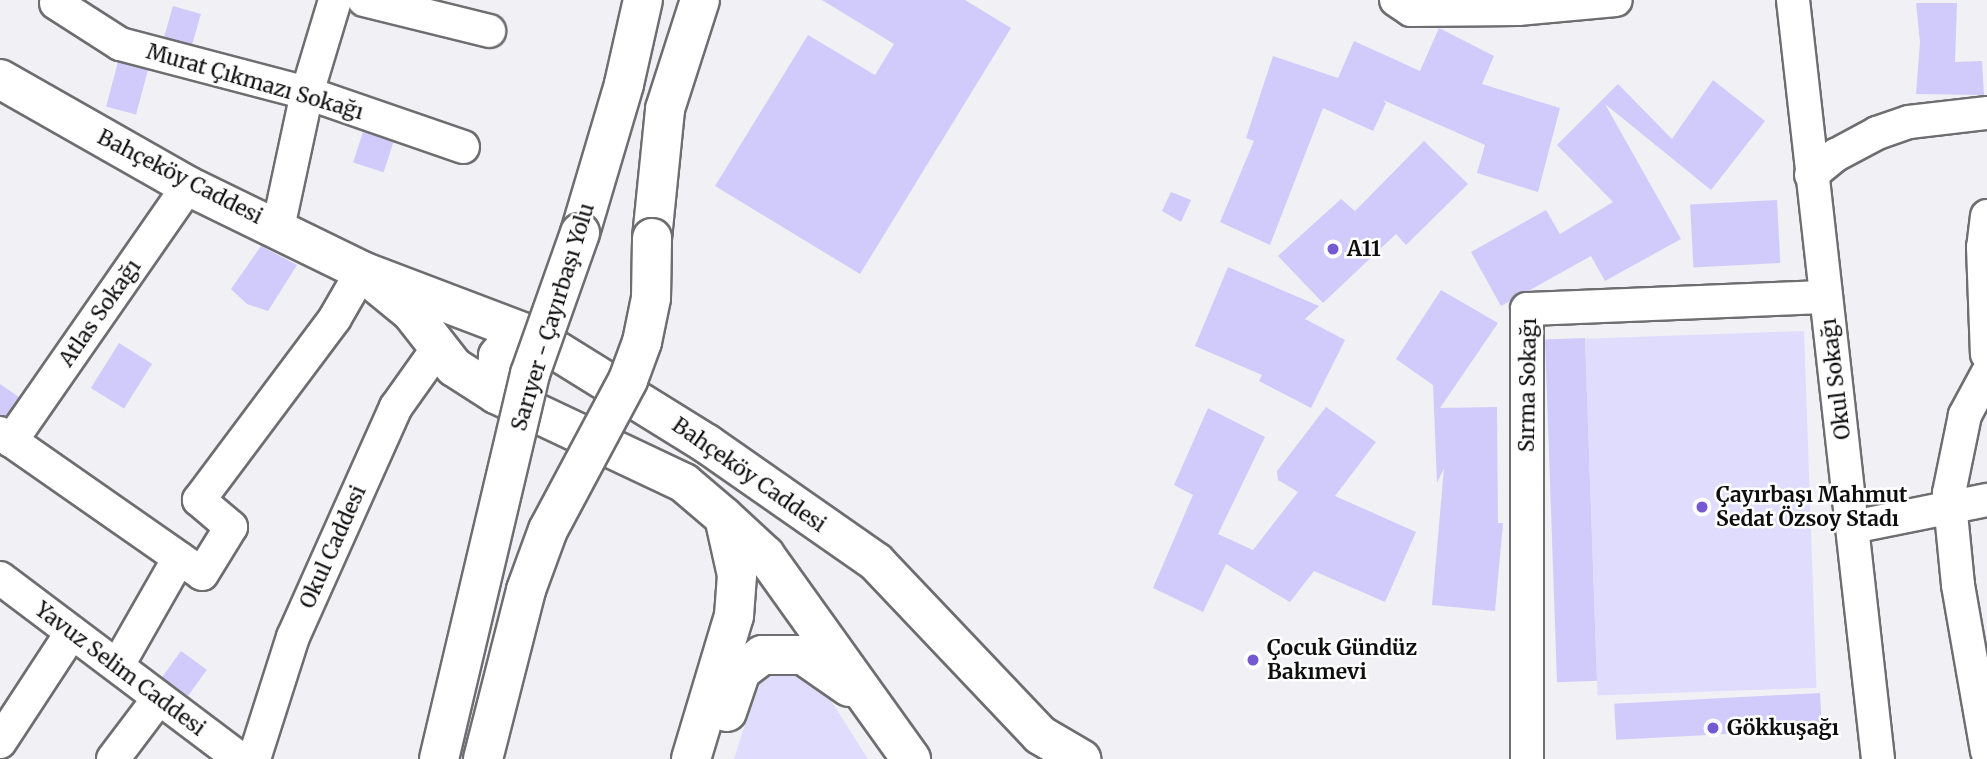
<!DOCTYPE html>
<meta charset="utf-8">
<style>
body{margin:0}
#map{position:relative;width:1987px;height:759px;overflow:hidden;background:#f1f0f4;font-family:Merriweather,serif}
div>[style]{position:absolute}
.green>*{inset:0;background:#dfdcfe;transform-origin:0 0}
.building>*{inset:0;background:#d0cbfa;transform-origin:0 0}
.roads{filter:drop-shadow(2px 0 #6e6e70) drop-shadow(-2px 0 #6e6e70) drop-shadow(0 2px #6e6e70) drop-shadow(0 -2px #6e6e70)}
.minor>*{height:32px;margin:-16px;padding:0 16px;transform-origin:16px;border-radius:16px;background:#fff}
.major>*{height:38px;margin:-19px;padding:0 19px;transform-origin:19px;border-radius:19px;background:#fff}
.bridges{filter:drop-shadow(2px 0 #6e6e70) drop-shadow(-2px 0 #6e6e70) drop-shadow(0 2px #6e6e70) drop-shadow(0 -2px #6e6e70)}
.major-bridge>*{height:38px;margin:-19px;padding:0 19px;transform-origin:19px;border-radius:19px;background:#fff}
.dots>*{width:19px;height:19px;translate:-50% -50%;box-sizing:border-box;border:4px solid #fff;border-radius:50%}
span{translate:-50% -50%;white-space:nowrap;text-align:center;line-height:1.15;-webkit-text-stroke:5px #fff;paint-order:stroke}
.street-label{font-size:21px;color:#0e0e0f}
.poi-label{font-size:21px;color:#0e0e0f;font-weight:700}
.left{translate:0 -50%;text-align:left}
</style>
<div id="map">
<div class="green">
<div style="left:1804px;top:331px;width:357px;height:219px;rotate:88deg"></div>
<div style="clip-path:polygon(784px 670px,818px 680px,868px 759px,734px 759px,755px 693px,765px 677px)"></div>
</div>
<div class="building">
<div style="clip-path:polygon(822px 0,965px 0,1011px 28px,860px 274px,715px 186px,808px 35px,875px 75px,894px 44px)"></div>
<div style="clip-path:polygon(1916px 3px,1957px 3px,1955px 62px,1982px 61px,1984px 95px,1916px 94px,1920px 42px)"></div>
<div style="left:173px;top:6px;width:29px;height:32px;rotate:16deg"></div>
<div style="clip-path:polygon(1439px 28px,1494px 56px,1482px 84px,1560px 108px,1538px 192px,1477px 173px,1485px 145px,1383px 100px,1386px 103px,1373px 131px,1323px 108px,1270px 245px,1220px 222px,1254px 141px,1246px 138px,1273px 56px,1338px 78px,1354px 41px,1420px 71px)"></div>
<div style="left:118px;top:62px;width:31px;height:46px;rotate:15deg"></div>
<div style="clip-path:polygon(1713px 80px,1765px 121px,1711px 190px,1605px 104px,1681px 239px,1605px 281px,1591px 256px,1501px 306px,1471px 252px,1546px 210px,1560px 234px,1613px 202px,1557px 145px,1618px 84px,1672px 139px)"></div>
<div style="left:363px;top:132px;width:32px;height:32px;rotate:18deg"></div>
<div style="clip-path:polygon(1424px 141px,1468px 184px,1406px 245px,1396px 234px,1323px 303px,1278px 256px,1341px 199px,1355px 211px)"></div>
<div style="clip-path:polygon(1171px 192px,1191px 200px,1181px 222px,1162px 211px)"></div>
<div style="left:1777px;top:200px;width:63px;height:87px;rotate:87deg"></div>
<div style="clip-path:polygon(261px 246px,297px 265px,268px 311px,247px 304px,231px 289px)"></div>
<div style="clip-path:polygon(1228px 267px,1319px 306px,1305px 319px,1345px 340px,1311px 408px,1259px 381px,1262px 375px,1195px 346px)"></div>
<div style="clip-path:polygon(1441px 290px,1498px 323px,1440px 408px,1497px 407px,1498px 523px,1503px 523px,1495px 611px,1432px 605px,1444px 468px,1437px 483px,1433px 385px,1396px 359px)"></div>
<div style="left:1585px;top:338px;width:343px;height:40px;rotate:88deg"></div>
<div style="left:119px;top:343px;width:39px;height:53px;rotate:32deg"></div>
<div style="clip-path:polygon(0 384px,19px 397px,6px 416px,0 415px)"></div>
<div style="clip-path:polygon(1326px 407px,1376px 442px,1335px 496px,1416px 532px,1385px 602px,1314px 571px,1290px 602px,1226px 564px,1203px 612px,1153px 588px,1193px 495px,1174px 485px,1208px 408px,1265px 437px,1218px 534px,1253px 550px,1298px 492px,1278px 480px,1277px 471px)"></div>
<div style="left:181px;top:651px;width:32px;height:32px;rotate:36deg"></div>
<div style="left:1820px;top:693px;width:36px;height:206px;rotate:87deg"></div>
</div>
<div class="roads">
<div class="minor">
<div style="left:364px;top:0;width:129px;rotate:13.9deg"></div>
<div style="left:1396px;top:0;width:18px;rotate:34deg"></div>
<div style="left:1411px;top:10px;width:107px;rotate:-0.5deg"></div>
<div style="left:1518px;top:9px;width:98px;rotate:-5.2deg"></div>
<div style="left:1793px;top:0;width:764px;rotate:83.61deg"></div>
<div style="left:56px;top:3px;width:76px;rotate:32.6deg"></div>
<div style="left:120px;top:44px;width:193px;rotate:14.7deg"></div>
<div style="left:307px;top:93px;width:165px;rotate:19.1deg"></div>
<div style="left:1811px;top:175px;width:32px;rotate:-39deg"></div>
<div style="left:1836px;top:155px;width:47px;rotate:-28.2deg"></div>
<div style="left:1877px;top:133px;width:34px;rotate:-19deg"></div>
<div style="left:1909px;top:122px;width:79px;rotate:-6.6deg"></div>
<div style="left:1987px;top:216px;width:31px;rotate:97deg"></div>
<div style="left:1983px;top:247px;width:107px;rotate:87.9deg"></div>
<div style="left:278px;top:228px;width:138px;rotate:-77.9deg"></div>
<div style="left:307px;top:93px;width:97px;rotate:-73.2deg"></div>
<div style="left:1987px;top:374px;width:47px;rotate:118.2deg"></div>
<div style="left:1965px;top:415px;width:80px;rotate:101.6deg"></div>
<div style="left:1949px;top:493px;width:92px;rotate:84.4deg"></div>
<div style="left:1958px;top:585px;width:169px;rotate:80.1deg"></div>
<div style="left:0;top:433px;width:246px;rotate:34.9deg"></div>
<div style="left:202px;top:574px;width:55px;rotate:-58.3deg"></div>
<div style="left:231px;top:527px;width:42px;rotate:-139.8deg"></div>
<div style="left:199px;top:500px;width:227px;rotate:-53.2deg"></div>
<div style="left:335px;top:318px;width:54px;rotate:-60.1deg"></div>
<div style="left:11px;top:441px;width:310px;rotate:-55.2deg"></div>
<div style="left:1853px;top:527px;width:137px;rotate:-11.4deg"></div>
<div style="left:0;top:578px;width:301px;rotate:37deg"></div>
<div style="left:118px;top:665px;width:123px;rotate:-60.3deg"></div>
<div style="left:0;top:742px;width:131px;rotate:-56.8deg"></div>
<div style="left:113px;top:759px;width:76px;rotate:-53deg"></div>
<div style="left:254px;top:759px;width:128px;rotate:-72.3deg"></div>
<div style="left:293px;top:637px;width:252px;rotate:-65.9deg"></div>
<div style="left:396px;top:407px;width:72px;rotate:-54.6deg"></div>
<div style="left:1527px;top:759px;width:450px;rotate:-90deg"></div>
<div style="left:1527px;top:309px;width:299px;rotate:-2.3deg"></div>
</div>
<div class="major">
<div style="left:0;top:79px;width:216px;rotate:29.6deg"></div>
<div style="left:188px;top:186px;width:194px;rotate:26deg"></div>
<div style="left:362px;top:271px;width:183px;rotate:20.8deg"></div>
<div style="left:533px;top:336px;width:205px;rotate:31.8deg"></div>
<div style="left:707px;top:444px;width:206px;rotate:34.9deg"></div>
<div style="left:876px;top:562px;width:238px;rotate:46.5deg"></div>
<div style="left:1040px;top:735px;width:48px;rotate:30.3deg"></div>
<div style="left:580px;top:233px;width:155px;rotate:-73.5deg"></div>
<div style="left:624px;top:84px;width:86px;rotate:-77.3deg"></div>
<div style="left:652px;top:238px;width:130px;rotate:-84.2deg"></div>
<div style="left:665px;top:109px;width:114px;rotate:-72.2deg"></div>
<div style="left:378px;top:285px;width:43px;rotate:39.3deg"></div>
<div style="left:411px;top:312px;width:70px;rotate:52deg"></div>
<div style="left:454px;top:367px;width:50px;rotate:32.7deg"></div>
<div style="left:496px;top:394px;width:208px;rotate:25.3deg"></div>
<div style="left:684px;top:483px;width:52px;rotate:40.4deg"></div>
<div style="left:724px;top:517px;width:56px;rotate:42.8deg"></div>
<div style="left:765px;top:555px;width:251px;rotate:54.4deg"></div>
<div style="left:496px;top:394px;width:38px;rotate:-87deg"></div>
<div style="left:498px;top:356px;width:22px;rotate:-51deg"></div>
<div style="left:512px;top:339px;width:21px;rotate:-8deg"></div>
<div style="left:727px;top:712px;width:43px;rotate:-71.1deg"></div>
<div style="left:741px;top:671px;width:26px;rotate:-37deg"></div>
<div style="left:762px;top:655px;width:41px"></div>
<div style="left:803px;top:655px;width:56px;rotate:34.8deg"></div>
<div style="left:691px;top:759px;width:149px;rotate:-73.3deg"></div>
<div style="left:734px;top:616px;width:41px;rotate:-85.8deg"></div>
<div style="left:737px;top:575px;width:59px;rotate:-102.6deg"></div>
</div>
</div>
<div class="bridges">
<div class="major-bridge">
<div style="left:439px;top:759px;width:396px;rotate:-76.7deg"></div>
<div style="left:530px;top:374px;width:150px;rotate:-70.5deg"></div>
<div style="left:483px;top:759px;width:174px;rotate:-75.7deg"></div>
<div style="left:526px;top:590px;width:64px;rotate:-69.9deg"></div>
<div style="left:548px;top:530px;width:170px;rotate:-61.9deg"></div>
<div style="left:628px;top:380px;width:40px;rotate:-69.8deg"></div>
<div style="left:642px;top:342px;width:45px;rotate:-78.4deg"></div>
<div style="left:651px;top:298px;width:60px;rotate:-89deg"></div>
</div>
</div>
<div class="dots">
<div style="left:1333px;top:249px;background:#7459d3"></div>
<div style="left:1702px;top:507px;background:#7459d3"></div>
<div style="left:1253px;top:660px;background:#7459d3"></div>
<div style="left:1713px;top:728px;background:#7459d3"></div>
</div>
<div class="street-label">
<span style="left:255px;top:82px;rotate:16deg">Murat Çıkmazı Sokağı</span>
<span style="left:180px;top:177px;rotate:27deg">Bahçeköy Caddesi</span>
<span style="left:100px;top:313px;rotate:-55deg">Atlas Sokağı</span>
<span style="left:553px;top:317px;rotate:-73deg">Sarıyer - Çayırbaşı Yolu</span>
<span style="left:1836px;top:379px;rotate:-97deg">Okul Sokağı</span>
<span style="left:1528px;top:385px;rotate:-89deg">Sırma Sokağı</span>
<span style="left:749px;top:475px;rotate:35deg">Bahçeköy Caddesi</span>
<span style="left:333px;top:547px;rotate:-66deg">Okul Caddesi</span>
<span style="left:120px;top:669px;rotate:37deg">Yavuz Selim Caddesi</span>
</div>
<div class="poi-label">
<span class="left" style="left:1347px;top:249px">A11</span>
<span class="left" style="left:1716px;top:507px">Çayırbaşı Mahmut<br>Sedat Özsoy Stadı</span>
<span class="left" style="left:1267px;top:660px">Çocuk Gündüz<br>Bakımevi</span>
<span class="left" style="left:1727px;top:728px">Gökkuşağı</span>
</div>
</div>
